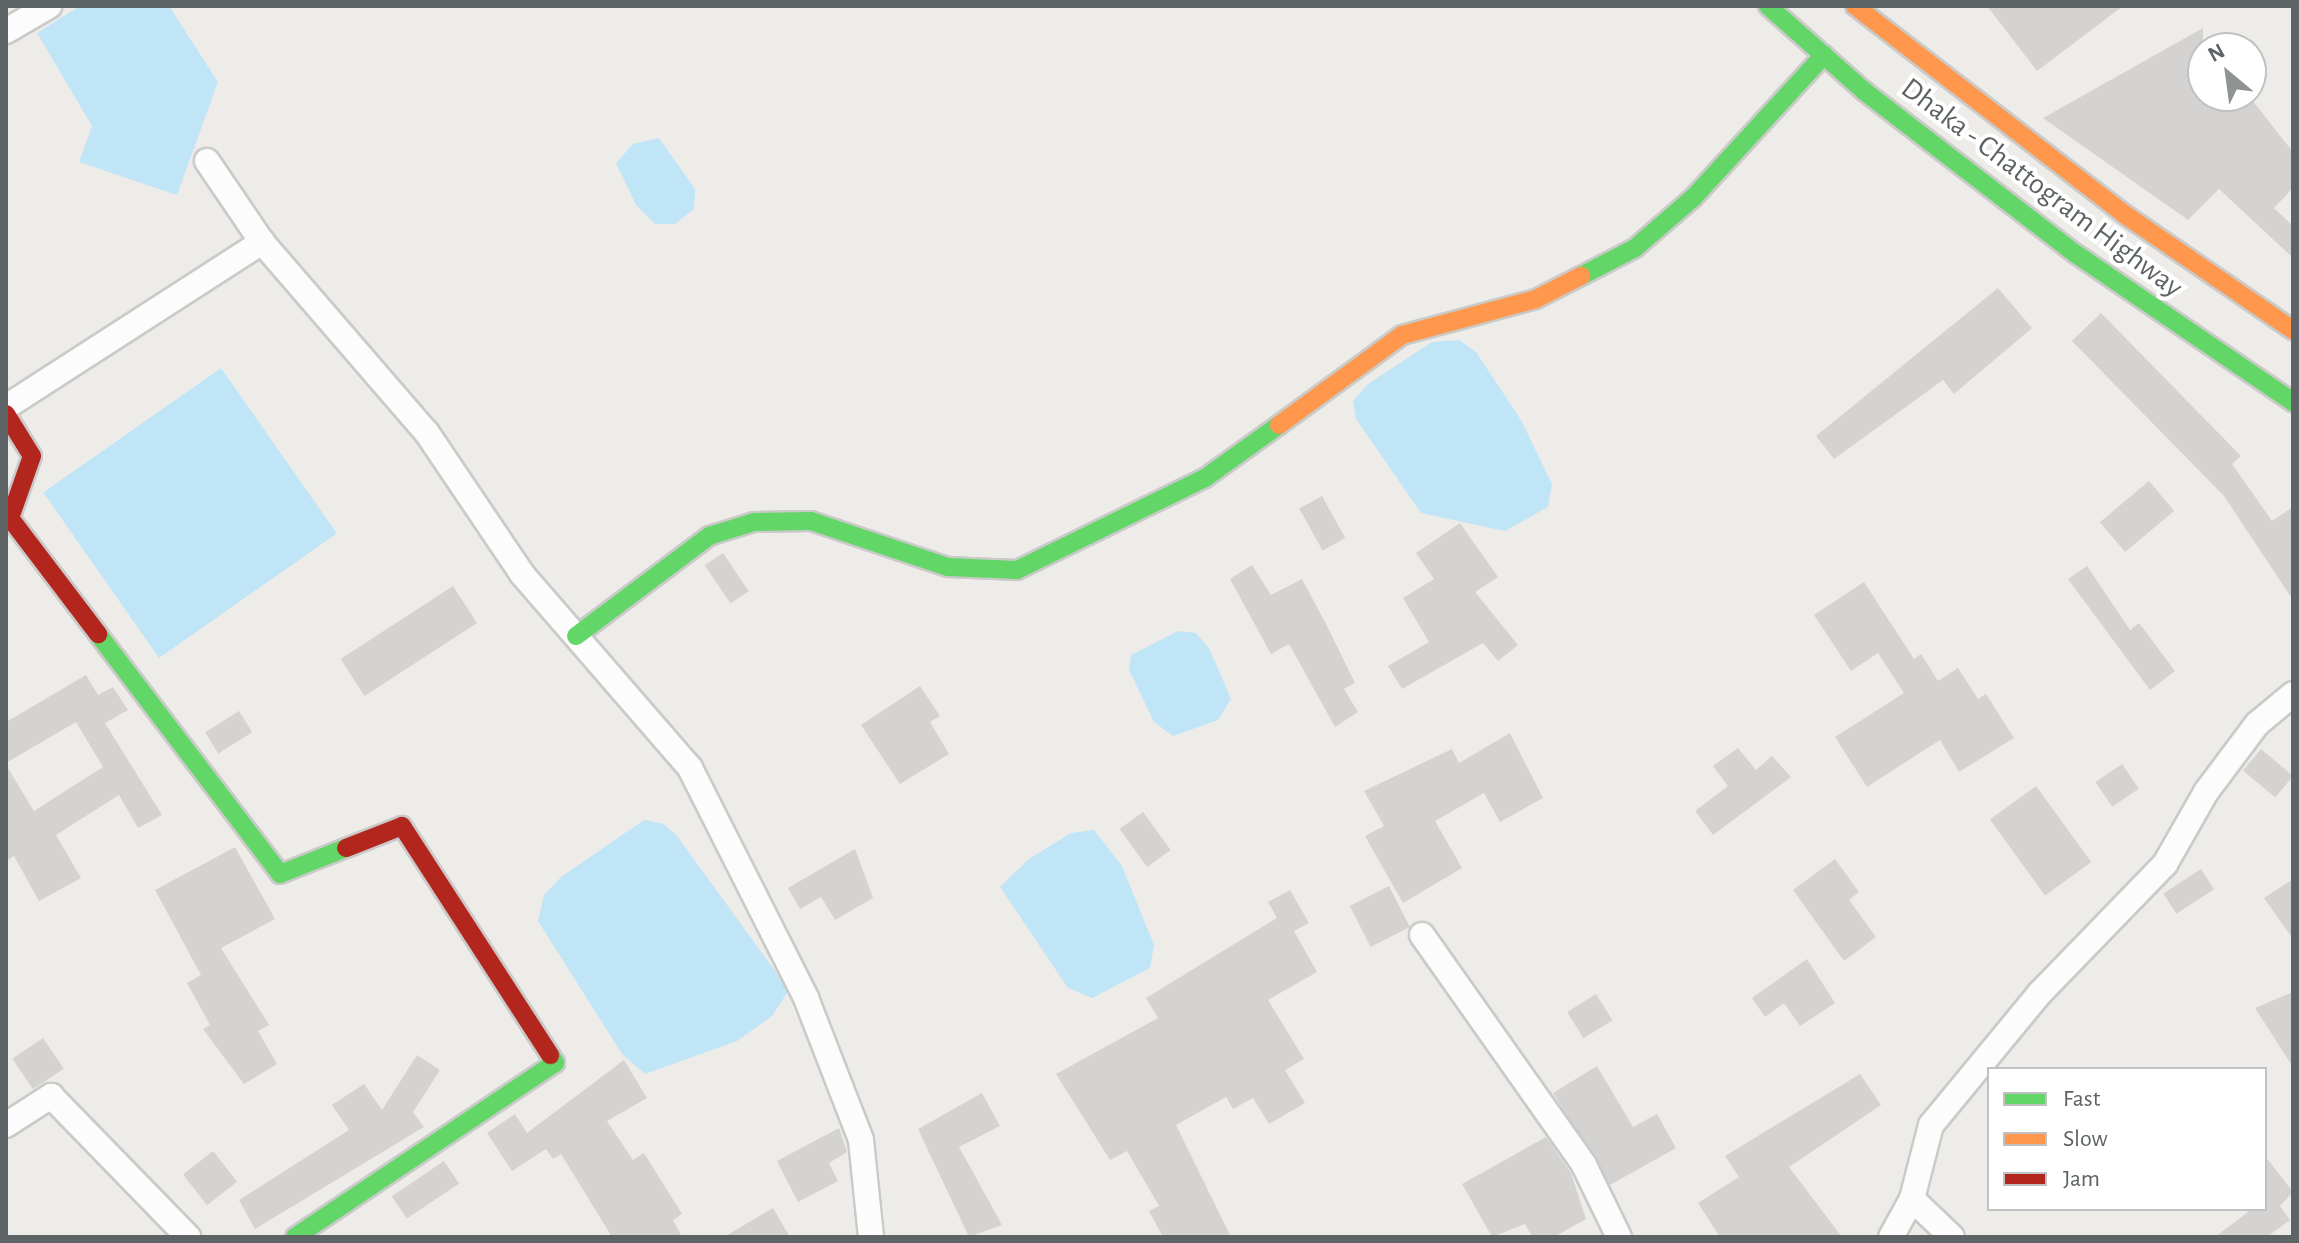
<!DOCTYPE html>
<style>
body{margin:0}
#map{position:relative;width:2299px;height:1243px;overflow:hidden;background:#eeece9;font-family:"Alegreya Sans",sans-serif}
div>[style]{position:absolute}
.water>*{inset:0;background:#c0e5f6;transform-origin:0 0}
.building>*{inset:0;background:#d5d3d2;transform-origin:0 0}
.roads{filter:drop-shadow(2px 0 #cacac9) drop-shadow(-2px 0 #cacac9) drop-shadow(0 2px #cacac9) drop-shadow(0 -2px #cacac9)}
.street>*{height:24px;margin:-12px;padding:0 12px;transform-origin:12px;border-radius:12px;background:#fcfcfc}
.fast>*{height:18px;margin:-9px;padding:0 9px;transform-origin:9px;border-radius:9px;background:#63d668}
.slow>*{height:18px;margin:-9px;padding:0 9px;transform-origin:9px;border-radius:9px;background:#ff974d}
.jam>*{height:18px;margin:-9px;padding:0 9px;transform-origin:9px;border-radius:9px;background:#b3261e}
span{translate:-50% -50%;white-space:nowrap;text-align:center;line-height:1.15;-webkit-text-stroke:8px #fff;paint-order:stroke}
.street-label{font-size:30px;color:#5e6366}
.frame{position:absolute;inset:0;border:8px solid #5e6366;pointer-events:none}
.legend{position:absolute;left:1987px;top:1067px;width:280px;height:144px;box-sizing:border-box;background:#fff;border:2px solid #bfc1c2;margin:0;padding:10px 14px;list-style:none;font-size:24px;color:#5e6366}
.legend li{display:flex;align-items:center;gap:16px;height:40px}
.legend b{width:40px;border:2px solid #bfc1c2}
.north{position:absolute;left:2187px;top:32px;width:80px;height:80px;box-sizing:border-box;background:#fff;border:2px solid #bfc1c2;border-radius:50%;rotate:331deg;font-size:22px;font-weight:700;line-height:32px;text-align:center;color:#5e6366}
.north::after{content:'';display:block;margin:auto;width:28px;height:36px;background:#909394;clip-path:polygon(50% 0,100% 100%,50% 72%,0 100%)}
</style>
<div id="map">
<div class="water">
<div style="clip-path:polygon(80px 6px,169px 6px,218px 82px,177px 195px,79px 162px,92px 126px,37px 33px)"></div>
<div style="clip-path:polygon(659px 138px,695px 189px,694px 209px,675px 224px,655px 224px,636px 205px,616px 163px,633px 144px)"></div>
<div style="clip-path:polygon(1459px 340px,1476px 352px,1521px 420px,1552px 484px,1548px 507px,1505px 531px,1421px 513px,1356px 419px,1353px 401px,1368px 384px,1432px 342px)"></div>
<div style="left:221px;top:368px;width:202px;height:217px;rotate:55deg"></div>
<div style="clip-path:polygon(1178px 631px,1196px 633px,1209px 648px,1231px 699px,1218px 720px,1173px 736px,1154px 722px,1129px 670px,1131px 655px)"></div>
<div style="clip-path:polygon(644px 820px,664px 824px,677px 836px,789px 990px,772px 1016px,737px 1041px,645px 1074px,622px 1054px,538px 921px,544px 895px,561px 877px)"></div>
<div style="clip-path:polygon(1094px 830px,1122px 866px,1154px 945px,1150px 968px,1092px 998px,1068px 988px,1000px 887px,1029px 859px,1071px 833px)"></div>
</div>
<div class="building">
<div style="clip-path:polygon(1987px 6px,2123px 6px,2037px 71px)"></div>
<div style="clip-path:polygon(2203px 28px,2203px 96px,2249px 96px,2293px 152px,2293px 188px,2274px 208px,2293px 226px,2293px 258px,2219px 189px,2188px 220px,2043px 118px)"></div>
<div style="clip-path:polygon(1998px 288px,2032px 328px,1954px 394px,1943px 380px,1834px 459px,1816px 436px)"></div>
<div style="clip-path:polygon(2101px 313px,2241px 456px,2232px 464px,2272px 521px,2293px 507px,2293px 600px,2224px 496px,2072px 341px)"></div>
<div style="left:2149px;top:481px;width:39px;height:64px;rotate:50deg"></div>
<div style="left:1322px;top:496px;width:48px;height:26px;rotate:61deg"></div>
<div style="clip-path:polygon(1460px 523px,1498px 577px,1475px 592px,1518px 645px,1498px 661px,1483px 643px,1402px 689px,1388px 666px,1429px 642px,1403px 598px,1434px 579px,1416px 553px)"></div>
<div style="left:723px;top:553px;width:46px;height:22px;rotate:56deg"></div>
<div style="clip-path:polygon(1252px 565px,1271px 595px,1302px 579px,1326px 624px,1355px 683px,1344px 689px,1358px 712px,1335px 727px,1289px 644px,1271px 654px,1230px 579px)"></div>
<div style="clip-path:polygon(2087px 566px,2130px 630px,2139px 623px,2175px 671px,2150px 690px,2068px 579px)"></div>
<div style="clip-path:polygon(1864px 582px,1914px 659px,1921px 654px,1938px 681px,1958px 668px,1978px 699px,1986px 694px,2014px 738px,1959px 772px,1940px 740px,1867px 787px,1835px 737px,1904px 693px,1878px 653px,1851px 671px,1814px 615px)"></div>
<div style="left:453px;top:586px;width:44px;height:134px;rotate:57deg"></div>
<div style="clip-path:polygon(86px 675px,98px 695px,113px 687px,128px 710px,105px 723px,162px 815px,138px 828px,119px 795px,56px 835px,81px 878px,39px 901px,14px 856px,6px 861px,6px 765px,34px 811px,103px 767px,76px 722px,6px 763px,6px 722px)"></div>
<div style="clip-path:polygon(920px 686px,940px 716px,930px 722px,949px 754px,900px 784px,861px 725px)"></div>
<div style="left:239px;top:711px;width:25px;height:40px;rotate:58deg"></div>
<div style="clip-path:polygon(1510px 733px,1543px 798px,1500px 822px,1484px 793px,1435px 821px,1462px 868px,1403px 903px,1365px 836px,1384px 826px,1364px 791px,1452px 749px,1459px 763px)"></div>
<div style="clip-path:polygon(1738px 748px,1756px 770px,1772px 756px,1791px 777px,1713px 835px,1695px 811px,1728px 786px,1713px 766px)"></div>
<div style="left:2261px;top:749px;width:42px;height:28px;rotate:40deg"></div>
<div style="left:2122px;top:764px;width:30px;height:32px;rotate:56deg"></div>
<div style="left:2036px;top:786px;width:94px;height:57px;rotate:54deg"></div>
<div style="left:1143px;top:812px;width:47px;height:29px;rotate:54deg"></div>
<div style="clip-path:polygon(235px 847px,275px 919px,221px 948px,269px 1025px,258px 1031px,277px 1064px,244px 1084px,203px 1029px,210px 1025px,187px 983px,201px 975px,155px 890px)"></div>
<div style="clip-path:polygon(855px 849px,873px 898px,835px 920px,821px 897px,800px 909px,788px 888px)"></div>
<div style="clip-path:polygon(1835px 859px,1859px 892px,1849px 900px,1876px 937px,1844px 961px,1793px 890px)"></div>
<div style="left:2201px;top:869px;width:24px;height:45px;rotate:57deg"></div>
<div style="clip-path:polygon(2293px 879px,2293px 939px,2264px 898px)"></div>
<div style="left:1389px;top:886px;width:46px;height:44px;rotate:63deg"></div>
<div style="clip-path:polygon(1290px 890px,1309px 923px,1294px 931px,1317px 972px,1268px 1000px,1304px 1059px,1285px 1070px,1305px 1103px,1269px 1124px,1253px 1098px,1233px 1109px,1226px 1097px,1176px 1125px,1231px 1237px,1163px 1237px,1149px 1211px,1159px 1206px,1127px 1151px,1110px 1160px,1056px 1074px,1158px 1018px,1146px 998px,1277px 918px,1268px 902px)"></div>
<div style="clip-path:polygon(1807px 959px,1835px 1003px,1800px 1026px,1784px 1003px,1765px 1017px,1752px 998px)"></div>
<div style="clip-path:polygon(2293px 992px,2293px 1067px,2255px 1008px)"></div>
<div style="left:1596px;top:994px;width:31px;height:34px;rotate:58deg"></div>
<div style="left:43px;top:1038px;width:37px;height:37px;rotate:56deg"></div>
<div style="clip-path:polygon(417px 1055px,440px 1070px,413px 1112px,424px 1127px,255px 1229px,239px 1200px,349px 1130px,332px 1105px,364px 1084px,382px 1110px)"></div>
<div style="clip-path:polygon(624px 1060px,647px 1098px,607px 1121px,633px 1160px,644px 1153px,682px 1214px,673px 1220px,682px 1237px,612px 1237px,561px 1154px,553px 1159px,546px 1149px,512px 1171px,487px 1133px,515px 1114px,527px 1133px)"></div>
<div style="clip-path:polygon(1597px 1066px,1633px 1127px,1657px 1114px,1676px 1148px,1610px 1185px,1553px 1093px)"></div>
<div style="clip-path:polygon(1860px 1074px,1881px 1105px,1789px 1167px,1842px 1237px,1720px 1237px,1698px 1203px,1739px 1177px,1725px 1156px)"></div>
<div style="clip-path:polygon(982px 1093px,1000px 1126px,959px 1147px,1002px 1225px,969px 1237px,918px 1129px)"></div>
<div style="clip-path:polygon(839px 1128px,847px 1152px,829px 1163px,838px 1181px,798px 1202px,777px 1161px)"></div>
<div style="clip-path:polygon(1546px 1137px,1571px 1173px,1586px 1219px,1554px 1237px,1532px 1237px,1525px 1224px,1492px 1237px,1462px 1184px)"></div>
<div style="left:213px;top:1151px;width:39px;height:38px;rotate:52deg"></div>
<div style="clip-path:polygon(2265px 1156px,2293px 1192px,2280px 1206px,2290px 1220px,2267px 1237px,2215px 1237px,2252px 1209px,2265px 1209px)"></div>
<div style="left:444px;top:1161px;width:27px;height:63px;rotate:56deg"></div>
<div style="clip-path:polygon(773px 1208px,790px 1237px,724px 1237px)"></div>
</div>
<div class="roads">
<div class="street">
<div style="left:6px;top:31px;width:50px;rotate:-30.2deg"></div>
<div style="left:207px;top:161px;width:98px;rotate:55.8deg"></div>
<div style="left:262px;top:242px;width:252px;rotate:49.2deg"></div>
<div style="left:427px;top:433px;width:170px;rotate:56deg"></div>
<div style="left:522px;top:574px;width:257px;rotate:49.1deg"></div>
<div style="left:690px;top:768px;width:258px;rotate:63.2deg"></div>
<div style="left:806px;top:998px;width:152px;rotate:68.8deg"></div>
<div style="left:861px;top:1140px;width:98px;rotate:84.1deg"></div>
<div style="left:6px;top:407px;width:305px;rotate:-32.8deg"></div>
<div style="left:1422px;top:935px;width:281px;rotate:54.8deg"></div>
<div style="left:1584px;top:1165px;width:80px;rotate:64.1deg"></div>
<div style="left:6px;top:1125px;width:54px;rotate:-32.8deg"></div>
<div style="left:51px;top:1096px;width:197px;rotate:45.8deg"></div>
<div style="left:1912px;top:1199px;width:55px;rotate:43.5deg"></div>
<div style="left:1891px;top:1237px;width:43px;rotate:-61.1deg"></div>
<div style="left:1912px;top:1199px;width:76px;rotate:-75.6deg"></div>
<div style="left:1931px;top:1125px;width:171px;rotate:-50.5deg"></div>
<div style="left:2040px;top:993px;width:180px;rotate:-45.9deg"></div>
<div style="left:2165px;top:864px;width:83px;rotate:-60.3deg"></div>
<div style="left:2206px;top:792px;width:85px;rotate:-53.1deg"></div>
<div style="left:2257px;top:724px;width:47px;rotate:-39.8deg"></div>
</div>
<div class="fast">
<div style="left:1768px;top:6px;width:128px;rotate:41.5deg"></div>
<div style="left:1864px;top:91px;width:267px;rotate:37.6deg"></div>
<div style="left:2076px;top:254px;width:263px;rotate:34.3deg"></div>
<div style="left:1581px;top:276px;width:61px;rotate:-27.4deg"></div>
<div style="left:1635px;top:248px;width:77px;rotate:-40.8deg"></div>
<div style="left:1693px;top:198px;width:194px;rotate:-47.5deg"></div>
<div style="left:98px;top:634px;width:301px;rotate:52.8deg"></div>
<div style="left:280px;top:874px;width:71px;rotate:-21.5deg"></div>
<div style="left:576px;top:636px;width:166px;rotate:-36.9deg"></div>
<div style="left:709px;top:536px;width:47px;rotate:-17.3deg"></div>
<div style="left:754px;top:522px;width:57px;rotate:-1deg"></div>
<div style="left:811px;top:521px;width:145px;rotate:18.6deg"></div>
<div style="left:948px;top:567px;width:69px;rotate:2.5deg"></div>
<div style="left:1017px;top:570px;width:209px;rotate:-26.1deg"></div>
<div style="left:1205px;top:478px;width:91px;rotate:-35.6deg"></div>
<div style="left:295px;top:1237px;width:313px;rotate:-33.8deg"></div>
<div style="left:555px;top:1063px;width:9px;rotate:-122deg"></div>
</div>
<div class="slow">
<div style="left:1855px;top:6px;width:340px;rotate:37.7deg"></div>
<div style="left:2124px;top:214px;width:205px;rotate:34.5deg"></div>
<div style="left:1279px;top:425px;width:152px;rotate:-36.2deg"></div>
<div style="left:1402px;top:335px;width:139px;rotate:-15deg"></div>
<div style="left:1536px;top:299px;width:51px;rotate:-27.1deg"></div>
</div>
<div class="jam">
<div style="left:6px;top:414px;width:49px;rotate:58.2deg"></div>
<div style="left:32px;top:456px;width:66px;rotate:109.5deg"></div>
<div style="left:10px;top:518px;width:146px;rotate:52.8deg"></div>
<div style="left:346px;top:848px;width:60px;rotate:-21.4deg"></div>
<div style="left:402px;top:826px;width:273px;rotate:57.1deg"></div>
</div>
</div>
<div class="street-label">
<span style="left:2042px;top:188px;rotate:37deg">Dhaka - Chattogram Highway</span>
</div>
<div class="frame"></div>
<ul class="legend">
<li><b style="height:10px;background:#63d668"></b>Fast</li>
<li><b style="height:10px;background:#ff974d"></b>Slow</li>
<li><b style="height:10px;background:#b3261e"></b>Jam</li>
</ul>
<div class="north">N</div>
</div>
